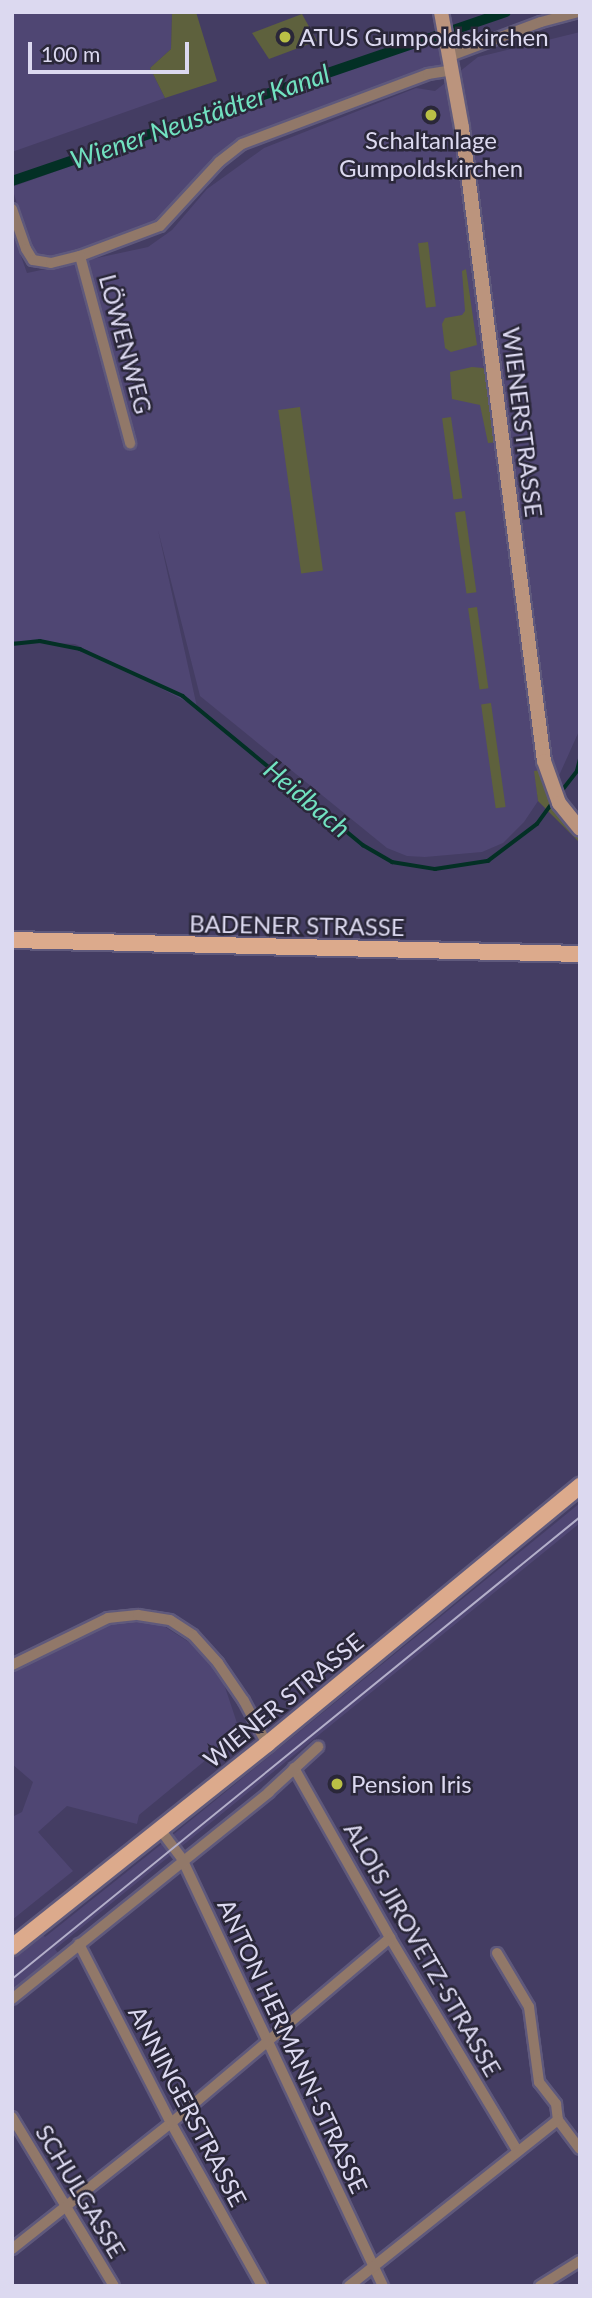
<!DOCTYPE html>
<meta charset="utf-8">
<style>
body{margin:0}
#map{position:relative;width:592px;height:2298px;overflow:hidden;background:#443d63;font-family:Lato,sans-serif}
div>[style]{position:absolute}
.built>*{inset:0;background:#4f4673}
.green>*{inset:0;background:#5e613d;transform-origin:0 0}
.stream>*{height:3.5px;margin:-1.75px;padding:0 1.75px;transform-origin:1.75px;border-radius:1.75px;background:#033025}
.canal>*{height:10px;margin:-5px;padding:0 5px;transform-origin:5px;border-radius:5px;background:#033025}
.roads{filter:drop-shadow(2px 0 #5f597c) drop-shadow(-2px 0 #5f597c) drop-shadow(0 2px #5f597c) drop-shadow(0 -2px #5f597c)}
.street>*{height:10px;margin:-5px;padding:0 5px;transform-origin:5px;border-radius:5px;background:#917869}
.secondary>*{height:14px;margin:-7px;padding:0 7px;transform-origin:7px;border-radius:7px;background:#bb947d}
.primary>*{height:16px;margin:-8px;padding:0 8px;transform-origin:8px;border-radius:8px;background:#dcaa8c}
.tram>*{height:2px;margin:-1px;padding:0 1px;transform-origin:1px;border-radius:1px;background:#b3afca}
.dots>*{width:19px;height:19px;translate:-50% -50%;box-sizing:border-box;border:4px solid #2a2739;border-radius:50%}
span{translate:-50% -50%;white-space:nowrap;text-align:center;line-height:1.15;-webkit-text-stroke:5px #2a2739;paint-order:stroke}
.poi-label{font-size:24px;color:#dcd9f0}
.left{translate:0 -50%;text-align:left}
.street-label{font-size:24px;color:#dcd9f0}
.water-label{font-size:26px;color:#71e1c0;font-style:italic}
.frame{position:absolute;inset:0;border:14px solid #dcd9f0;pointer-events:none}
.scale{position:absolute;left:28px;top:42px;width:161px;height:32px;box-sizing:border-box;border:4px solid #dcd9f0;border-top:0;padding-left:9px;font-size:21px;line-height:24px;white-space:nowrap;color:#dcd9f0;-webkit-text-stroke:5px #2a2739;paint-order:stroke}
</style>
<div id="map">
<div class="built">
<div style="clip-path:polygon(172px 12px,171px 49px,150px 68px,165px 98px,12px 152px,12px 13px)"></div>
<div style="clip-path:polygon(580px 32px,580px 729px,557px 780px,535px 771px,538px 801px,524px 822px,503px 843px,482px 852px,425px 857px,407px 856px,387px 848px,200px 696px,158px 530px,197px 707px,75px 644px,12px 641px,12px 231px,27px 273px,148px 247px,172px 230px,207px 189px,264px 148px,416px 88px,435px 91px,478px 57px)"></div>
<div style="clip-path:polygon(437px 36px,444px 66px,236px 139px,213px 157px,157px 222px,73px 251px,33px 260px,12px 187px)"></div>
<div style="clip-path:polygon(580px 1503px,580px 1523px,55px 1949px,58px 1953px,12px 1990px,12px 1959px,42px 1934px,45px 1937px,158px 1847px)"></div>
<div style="clip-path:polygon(134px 1619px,159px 1623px,195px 1646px,222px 1678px,238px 1726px,235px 1736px,139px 1815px,137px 1824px,67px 1806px,38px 1832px,73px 1871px,12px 1920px,12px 1817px,22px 1812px,33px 1782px,12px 1764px,12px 1672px,108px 1624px)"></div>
</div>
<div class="green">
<div style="clip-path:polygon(172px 12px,196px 12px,217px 81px,165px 98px,150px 68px,171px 49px)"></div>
<div style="clip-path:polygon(302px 14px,317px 41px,269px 59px,252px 33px)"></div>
<div style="left:428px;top:242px;width:65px;height:10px;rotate:83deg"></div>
<div style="clip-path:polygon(466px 269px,477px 345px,451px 352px,445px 348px,442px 324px,445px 318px,462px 315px,465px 311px,462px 271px)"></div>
<div style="clip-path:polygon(472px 367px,483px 368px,487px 373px,498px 442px,488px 443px,480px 405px,452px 399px,450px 372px)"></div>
<div style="left:300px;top:407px;width:165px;height:22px;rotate:82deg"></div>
<div style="left:451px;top:417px;width:82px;height:9px;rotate:82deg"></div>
<div style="left:465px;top:511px;width:82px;height:10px;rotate:82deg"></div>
<div style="left:477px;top:607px;width:82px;height:9px;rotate:82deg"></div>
<div style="left:491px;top:703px;width:105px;height:10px;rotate:82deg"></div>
<div style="clip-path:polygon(541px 770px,556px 810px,580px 836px,580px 843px,538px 801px,534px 771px)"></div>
</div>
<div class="stream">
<div style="left:12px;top:644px;width:28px;rotate:-6deg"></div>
<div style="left:40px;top:641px;width:41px;rotate:11.3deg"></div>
<div style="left:80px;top:649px;width:113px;rotate:24.5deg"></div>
<div style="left:183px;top:696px;width:234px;rotate:39.6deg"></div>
<div style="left:363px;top:845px;width:34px;rotate:30deg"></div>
<div style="left:392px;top:862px;width:44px;rotate:9.2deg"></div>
<div style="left:435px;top:869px;width:54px;rotate:-8.6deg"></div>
<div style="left:488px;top:861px;width:61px;rotate:-37.1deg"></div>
<div style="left:537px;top:824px;width:27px;rotate:-54deg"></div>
<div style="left:560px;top:793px;width:28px;rotate:-52deg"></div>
<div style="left:577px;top:771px;width:12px;rotate:-76deg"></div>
</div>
<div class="canal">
<div style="left:12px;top:181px;width:522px;rotate:-18.89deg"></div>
</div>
<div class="roads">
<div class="street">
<div style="left:450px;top:56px;width:97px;rotate:-20.5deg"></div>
<div style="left:541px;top:22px;width:38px;rotate:-15deg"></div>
<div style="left:12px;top:209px;width:42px;rotate:70.7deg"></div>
<div style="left:26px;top:249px;width:13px;rotate:58deg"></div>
<div style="left:33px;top:260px;width:18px;rotate:9deg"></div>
<div style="left:51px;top:263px;width:30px;rotate:-14deg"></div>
<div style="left:80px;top:256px;width:85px;rotate:-20.6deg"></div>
<div style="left:160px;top:226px;width:87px;rotate:-47.3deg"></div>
<div style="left:219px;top:162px;width:29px;rotate:-38deg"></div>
<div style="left:242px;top:144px;width:199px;rotate:-20.6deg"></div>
<div style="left:428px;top:74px;width:24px;rotate:-9deg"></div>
<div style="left:80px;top:256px;width:194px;rotate:75deg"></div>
<div style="left:12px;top:1665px;width:107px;rotate:-26.1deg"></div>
<div style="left:108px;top:1618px;width:30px;rotate:-6deg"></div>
<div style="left:138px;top:1615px;width:32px;rotate:9deg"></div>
<div style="left:170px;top:1620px;width:27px;rotate:33deg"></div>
<div style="left:193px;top:1635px;width:38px;rotate:48deg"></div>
<div style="left:218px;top:1663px;width:46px;rotate:55.6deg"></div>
<div style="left:244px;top:1701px;width:49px;rotate:61.9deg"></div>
<div style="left:294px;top:1768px;width:195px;rotate:60.5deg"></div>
<div style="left:390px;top:1938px;width:247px;rotate:59.1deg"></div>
<div style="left:159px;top:1828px;width:39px;rotate:53deg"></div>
<div style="left:182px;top:1859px;width:472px;rotate:64.8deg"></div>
<div style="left:79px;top:1944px;width:201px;rotate:62.8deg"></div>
<div style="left:171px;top:2123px;width:187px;rotate:60.8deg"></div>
<div style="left:497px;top:1953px;width:63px;rotate:59.3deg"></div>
<div style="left:529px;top:2007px;width:76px;rotate:82.4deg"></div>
<div style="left:539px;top:2082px;width:28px;rotate:52deg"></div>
<div style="left:556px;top:2104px;width:16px;rotate:83deg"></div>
<div style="left:558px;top:2120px;width:36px;rotate:53deg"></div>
<div style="left:12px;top:1999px;width:330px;rotate:-38.8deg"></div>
<div style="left:269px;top:1792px;width:67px;rotate:-42.6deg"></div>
<div style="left:12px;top:2117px;width:197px;rotate:58.9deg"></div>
<div style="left:12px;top:2249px;width:203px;rotate:-38.4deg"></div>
<div style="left:171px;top:2123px;width:287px;rotate:-40.2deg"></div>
<div style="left:349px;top:2286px;width:267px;rotate:-38.5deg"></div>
<div style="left:540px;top:2286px;width:47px;rotate:-32deg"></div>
</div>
<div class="secondary">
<div style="left:441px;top:12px;width:118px;rotate:79.7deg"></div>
<div style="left:462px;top:128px;width:638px;rotate:82.62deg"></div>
<div style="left:544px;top:761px;width:45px;rotate:70.3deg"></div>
<div style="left:559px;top:803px;width:33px;rotate:51deg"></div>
</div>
<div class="primary">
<div style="left:12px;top:940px;width:568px;rotate:1.41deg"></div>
<div style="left:12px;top:1947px;width:326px;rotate:-38.5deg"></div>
<div style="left:267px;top:1744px;width:406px;rotate:-39.5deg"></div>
</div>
</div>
<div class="tram">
<div style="left:12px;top:1979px;width:732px;rotate:-39.12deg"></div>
</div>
<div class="dots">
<div style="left:285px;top:37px;background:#bac045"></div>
<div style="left:431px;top:115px;background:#bac045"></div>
<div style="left:337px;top:1784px;background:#bac045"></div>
</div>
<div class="poi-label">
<span class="left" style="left:299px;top:37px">ATUS Gumpoldskirchen</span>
<span style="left:431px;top:154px">Schaltanlage<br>Gumpoldskirchen</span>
<span class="left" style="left:351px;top:1784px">Pension Iris</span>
</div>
<div class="street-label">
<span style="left:126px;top:344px;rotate:75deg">LÖWENWEG</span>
<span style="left:523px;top:422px;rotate:83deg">WIENERSTRASSE</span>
<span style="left:297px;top:925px;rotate:1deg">BADENER STRASSE</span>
<span style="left:283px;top:1700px;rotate:-39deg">WIENER STRASSE</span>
<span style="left:423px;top:1949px;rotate:60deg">ALOIS JIROVETZ-STRASSE</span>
<span style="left:293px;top:2046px;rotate:65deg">ANTON HERMANN-STRASSE</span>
<span style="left:188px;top:2106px;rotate:62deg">ANNINGERSTRASSE</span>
<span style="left:81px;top:2191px;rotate:59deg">SCHULGASSE</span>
</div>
<div class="water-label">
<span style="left:200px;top:117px;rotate:-19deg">Wiener Neustädter Kanal</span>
<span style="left:307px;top:799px;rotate:40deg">Heidbach</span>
</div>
<div class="frame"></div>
<div class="scale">100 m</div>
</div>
